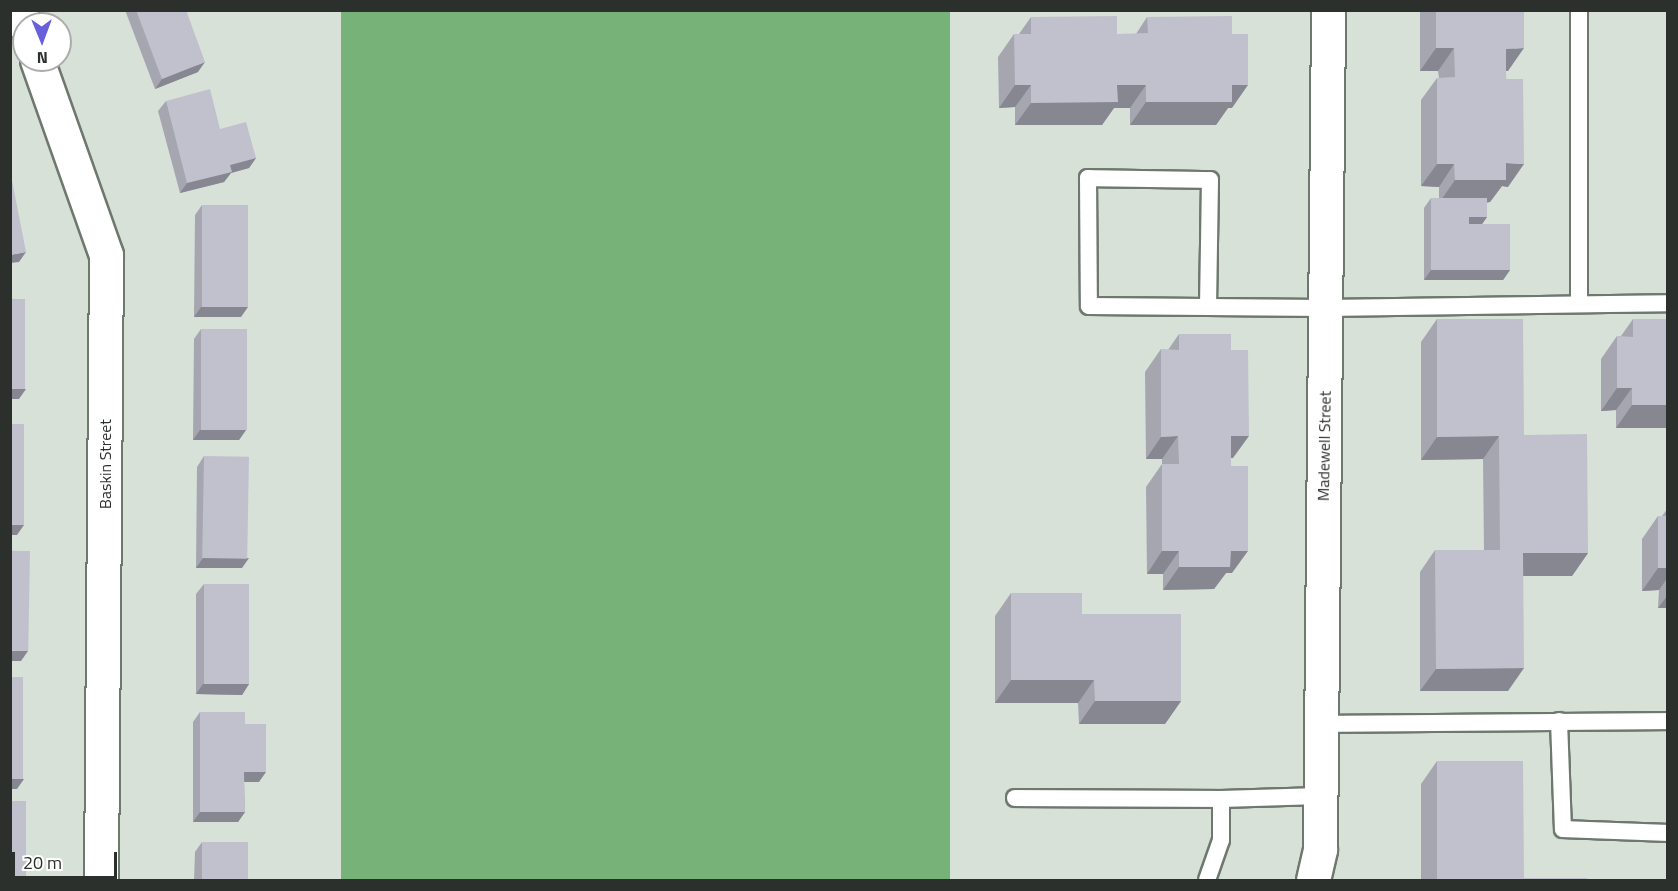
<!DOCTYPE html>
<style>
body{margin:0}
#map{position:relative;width:1678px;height:891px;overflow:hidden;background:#d8e1d8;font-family:"Titillium Web",sans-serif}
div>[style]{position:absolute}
.forest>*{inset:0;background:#77b278;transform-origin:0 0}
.roads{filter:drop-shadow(2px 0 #6f786f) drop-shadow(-2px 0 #6f786f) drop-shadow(0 2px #6f786f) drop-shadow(0 -2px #6f786f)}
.service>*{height:16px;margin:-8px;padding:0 8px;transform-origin:8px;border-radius:8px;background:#fff}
.minor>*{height:33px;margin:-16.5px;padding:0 16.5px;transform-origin:16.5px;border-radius:16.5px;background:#fff}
.wall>*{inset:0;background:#a5a6b0}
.shaded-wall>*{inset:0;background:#868790}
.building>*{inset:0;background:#c0c1cd;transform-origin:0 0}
span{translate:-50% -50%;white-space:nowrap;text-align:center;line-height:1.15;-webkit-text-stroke:4.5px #fff;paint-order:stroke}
.street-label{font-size:16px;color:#2c302c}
.frame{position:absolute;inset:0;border:12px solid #2c302c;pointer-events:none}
.north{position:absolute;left:12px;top:12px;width:60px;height:60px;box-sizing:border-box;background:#fff;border:2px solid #abacab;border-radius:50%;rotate:179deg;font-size:16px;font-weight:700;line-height:24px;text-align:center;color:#2c302c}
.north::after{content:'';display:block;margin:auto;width:21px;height:27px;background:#6760da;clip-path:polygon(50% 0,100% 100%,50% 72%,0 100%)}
.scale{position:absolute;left:12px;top:852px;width:105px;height:27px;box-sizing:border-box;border:3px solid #2c302c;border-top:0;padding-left:8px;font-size:18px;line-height:21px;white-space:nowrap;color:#2c302c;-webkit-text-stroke:4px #fff;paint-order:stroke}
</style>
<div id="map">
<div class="forest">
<div style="left:341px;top:11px;width:609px;height:869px"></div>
</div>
<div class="roads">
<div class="service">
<div style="left:1579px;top:304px;width:294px;rotate:-90deg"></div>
<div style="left:1208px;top:307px;width:127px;rotate:-89.1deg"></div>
<div style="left:1210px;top:180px;width:122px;rotate:-179.1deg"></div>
<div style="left:1088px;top:178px;width:128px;rotate:89.6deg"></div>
<div style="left:1089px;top:306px;width:236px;rotate:0.5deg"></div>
<div style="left:1325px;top:308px;width:343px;rotate:-0.8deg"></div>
<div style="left:1559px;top:721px;width:108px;rotate:87.9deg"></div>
<div style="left:1563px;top:829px;width:105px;rotate:2.2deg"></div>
<div style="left:1321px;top:724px;width:347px;rotate:-0.5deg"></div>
<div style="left:1015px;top:798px;width:206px;rotate:0.3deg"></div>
<div style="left:1207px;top:880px;width:42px;rotate:-70.7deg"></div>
<div style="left:1221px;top:840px;width:41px;rotate:-90deg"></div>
<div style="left:1221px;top:799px;width:99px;rotate:-1.7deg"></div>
</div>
<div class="minor">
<div style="left:20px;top:10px;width:15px;rotate:74deg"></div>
<div style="left:37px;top:60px;width:207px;rotate:70.5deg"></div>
<div style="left:106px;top:255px;width:625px;rotate:90.46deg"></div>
<div style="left:1313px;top:880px;width:32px;rotate:-77deg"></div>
<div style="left:1320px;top:849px;width:839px;rotate:-89.45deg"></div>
</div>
</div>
<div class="wall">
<div style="clip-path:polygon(125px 10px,186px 10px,198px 72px,155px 89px)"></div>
<div style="clip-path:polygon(1420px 10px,1524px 10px,1508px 71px,1506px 71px,1508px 187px,1502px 186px,1490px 202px,1487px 203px,1487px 217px,1482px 224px,1510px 270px,1503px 280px,1424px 280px,1424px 208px,1431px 198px,1439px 198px,1439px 187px,1421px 186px,1421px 100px,1437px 78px,1439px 78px,1438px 71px,1420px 71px)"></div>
<div style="clip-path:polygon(1031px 17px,1117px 34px,1136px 34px,1147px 17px,1232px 108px,1228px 108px,1216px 125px,1130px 125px,1130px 108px,1114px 108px,1102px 125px,1015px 125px,1015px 107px,999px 108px,998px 57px,1014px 34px,1019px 34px)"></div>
<div style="clip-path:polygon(166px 101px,220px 129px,256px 158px,249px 168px,231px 173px,224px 182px,180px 193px,158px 111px)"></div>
<div style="clip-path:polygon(202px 205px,241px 317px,194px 317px,195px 215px)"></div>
<div style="clip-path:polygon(1437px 319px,1524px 435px,1588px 553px,1572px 576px,1523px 576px,1508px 691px,1420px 691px,1420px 572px,1435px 550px,1484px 550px,1483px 459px,1421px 460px,1421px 342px)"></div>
<div style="clip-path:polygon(1633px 319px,1668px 428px,1616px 428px,1616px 410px,1601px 411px,1601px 359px,1617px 336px,1621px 336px)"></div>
<div style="clip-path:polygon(201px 329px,246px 430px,239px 440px,193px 440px,194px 339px)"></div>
<div style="clip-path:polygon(1179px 334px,1233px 458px,1231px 458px,1232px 573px,1226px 573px,1214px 589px,1163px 590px,1163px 574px,1147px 574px,1146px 487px,1162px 464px,1162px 459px,1146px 459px,1145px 372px,1161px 349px,1168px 350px)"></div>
<div style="clip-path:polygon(204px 456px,242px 568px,196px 568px,197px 467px)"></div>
<div style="clip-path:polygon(1668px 508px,1668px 608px,1658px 608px,1659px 590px,1642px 591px,1642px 539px,1658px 516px,1662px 516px)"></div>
<div style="clip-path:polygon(204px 584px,249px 684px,242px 695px,196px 694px,196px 594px)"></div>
<div style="clip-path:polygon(1011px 593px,1082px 614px,1181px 701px,1165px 724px,1079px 724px,1078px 703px,995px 703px,995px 616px)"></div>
<div style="clip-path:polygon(200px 712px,245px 724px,259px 782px,244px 782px,245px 812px,238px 822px,193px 822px,193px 722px)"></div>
<div style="clip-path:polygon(1437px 761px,1524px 878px,1587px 880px,1421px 880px,1421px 784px)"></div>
<div style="clip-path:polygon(202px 842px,248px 880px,194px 880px,195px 852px)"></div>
</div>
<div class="shaded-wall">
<div style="clip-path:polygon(1436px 48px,1454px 48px,1438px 71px,1420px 71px)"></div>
<div style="clip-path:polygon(1524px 48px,1508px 71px,1490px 71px,1506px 49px)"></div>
<div style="clip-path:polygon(205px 62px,198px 72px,155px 89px,162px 79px)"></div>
<div style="clip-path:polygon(1015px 85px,1031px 85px,1015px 107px,999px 108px)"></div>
<div style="clip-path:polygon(1117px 85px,1146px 85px,1130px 108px,1114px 108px,1102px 125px,1015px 125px,1031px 103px)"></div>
<div style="clip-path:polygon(1232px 85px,1248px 85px,1232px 108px,1228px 108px,1216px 125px,1130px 125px,1146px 102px)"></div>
<div style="clip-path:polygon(256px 158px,249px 168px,231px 173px,224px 182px,180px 193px,187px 183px,230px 165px)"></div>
<div style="clip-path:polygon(1506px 163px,1524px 164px,1508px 187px,1502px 186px,1490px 202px,1439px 203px,1455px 180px)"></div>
<div style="clip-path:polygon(1437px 164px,1454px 164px,1439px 187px,1421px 186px)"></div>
<div style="clip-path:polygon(1469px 217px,1487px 217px,1480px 227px,1462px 227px)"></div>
<div style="clip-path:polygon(26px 252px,19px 262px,10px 263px,10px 255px)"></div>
<div style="clip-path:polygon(1431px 270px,1510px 270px,1503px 280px,1424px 280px)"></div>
<div style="clip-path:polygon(201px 307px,248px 307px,241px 317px,194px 317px)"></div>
<div style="clip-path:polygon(1617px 388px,1632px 388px,1616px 410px,1601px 411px)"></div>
<div style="clip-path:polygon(10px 389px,26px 389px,19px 399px,10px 399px)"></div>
<div style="clip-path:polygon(1632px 405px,1668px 405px,1668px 428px,1616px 428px)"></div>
<div style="clip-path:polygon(200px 430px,246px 430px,239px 440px,193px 440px)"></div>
<div style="clip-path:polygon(1178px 436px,1162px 459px,1146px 459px,1161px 437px)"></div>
<div style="clip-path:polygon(1231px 436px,1249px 436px,1233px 458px,1215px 459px)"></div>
<div style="clip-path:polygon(1499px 436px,1483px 459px,1421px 460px,1437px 437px)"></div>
<div style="clip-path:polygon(10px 525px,24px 525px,17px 535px,10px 535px)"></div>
<div style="clip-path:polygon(1162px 551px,1179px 551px,1163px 574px,1147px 574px)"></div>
<div style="clip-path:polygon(1231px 551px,1248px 551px,1232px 573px,1226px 573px,1214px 589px,1163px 590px,1179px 567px)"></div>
<div style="clip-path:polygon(1523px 553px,1588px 553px,1572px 576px,1507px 576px)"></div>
<div style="clip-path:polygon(203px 558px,249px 558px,242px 568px,196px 568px)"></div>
<div style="clip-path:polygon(1658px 568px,1668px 568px,1668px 577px,1659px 590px,1642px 591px)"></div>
<div style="clip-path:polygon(1668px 595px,1668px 608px,1658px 608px)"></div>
<div style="clip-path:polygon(10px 651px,28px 651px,21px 661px,10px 661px)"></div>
<div style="clip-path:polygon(1524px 668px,1508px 691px,1420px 691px,1436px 669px)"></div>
<div style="clip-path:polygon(1011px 680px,1094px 680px,1078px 703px,995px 703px)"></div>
<div style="clip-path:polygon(203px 684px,249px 684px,242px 695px,196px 694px)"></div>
<div style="clip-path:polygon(1095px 701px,1181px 701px,1165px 724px,1079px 724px)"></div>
<div style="clip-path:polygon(244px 772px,266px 772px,259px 782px,237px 782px)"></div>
<div style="clip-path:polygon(10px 779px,24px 779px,17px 789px,10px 789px)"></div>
<div style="clip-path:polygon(200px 812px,245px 812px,238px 822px,193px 822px)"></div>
</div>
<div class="building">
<div style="clip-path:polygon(136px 10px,186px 10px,205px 62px,162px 79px)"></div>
<div style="clip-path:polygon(1436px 10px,1524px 10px,1524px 48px,1506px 49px,1506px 79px,1523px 79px,1524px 164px,1506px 163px,1506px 180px,1455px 180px,1454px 164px,1437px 164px,1437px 78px,1455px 77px,1454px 48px,1436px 48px)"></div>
<div style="clip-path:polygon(1117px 16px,1117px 34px,1148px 33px,1147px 17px,1232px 16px,1232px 34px,1248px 34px,1248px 85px,1232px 85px,1232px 102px,1146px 102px,1146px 85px,1117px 85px,1118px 102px,1031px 103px,1031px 85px,1015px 85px,1014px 34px,1031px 34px,1031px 17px)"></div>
<div style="clip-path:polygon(210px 89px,220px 129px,246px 122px,256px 158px,230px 165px,232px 172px,187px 183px,166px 101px)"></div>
<div style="clip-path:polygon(10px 170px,26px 252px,10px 255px)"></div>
<div style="clip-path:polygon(1431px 198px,1487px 198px,1487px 217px,1469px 217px,1469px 224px,1510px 224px,1510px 270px,1431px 270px)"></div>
<div style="left:202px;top:205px;width:46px;height:102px"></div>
<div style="left:10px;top:299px;width:15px;height:90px"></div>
<div style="clip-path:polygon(1437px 319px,1523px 319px,1524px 435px,1587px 434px,1588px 553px,1523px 553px,1524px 668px,1436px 669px,1435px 550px,1500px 550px,1499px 436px,1437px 437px)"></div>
<div style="clip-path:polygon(1633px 319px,1668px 319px,1668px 405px,1632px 405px,1632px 388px,1617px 388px,1617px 336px,1633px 337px)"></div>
<div style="left:201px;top:329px;width:46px;height:101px"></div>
<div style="clip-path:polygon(1179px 334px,1231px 334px,1231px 350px,1248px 350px,1249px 436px,1231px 436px,1231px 466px,1248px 466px,1248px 551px,1231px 551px,1230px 567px,1179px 567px,1179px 551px,1162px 551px,1162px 464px,1179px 464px,1178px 436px,1161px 437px,1161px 349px,1179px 350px)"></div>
<div style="left:10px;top:424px;width:14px;height:101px"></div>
<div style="left:204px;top:456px;width:45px;height:102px;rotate:1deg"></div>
<div style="left:1658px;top:516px;width:10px;height:52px"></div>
<div style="left:30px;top:551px;width:100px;height:20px;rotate:91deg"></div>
<div style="left:204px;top:584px;width:45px;height:100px"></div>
<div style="clip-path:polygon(1011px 593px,1082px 593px,1082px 614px,1181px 614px,1181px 701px,1095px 701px,1094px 680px,1011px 680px)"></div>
<div style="left:10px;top:677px;width:13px;height:102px"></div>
<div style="clip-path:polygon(200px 712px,245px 712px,245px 724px,266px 724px,266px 772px,244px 772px,245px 812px,200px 812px)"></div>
<div style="clip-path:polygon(1437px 761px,1523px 761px,1524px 878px,1587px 878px,1587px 880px,1437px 880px)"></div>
<div style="left:26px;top:801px;width:79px;height:16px;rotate:90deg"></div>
<div style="left:202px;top:842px;width:46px;height:38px"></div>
</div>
<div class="street-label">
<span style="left:1324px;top:446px;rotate:-89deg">Madewell Street</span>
<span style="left:105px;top:464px;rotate:-90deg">Baskin Street</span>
</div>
<div class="frame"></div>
<div class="north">N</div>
<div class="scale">20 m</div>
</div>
